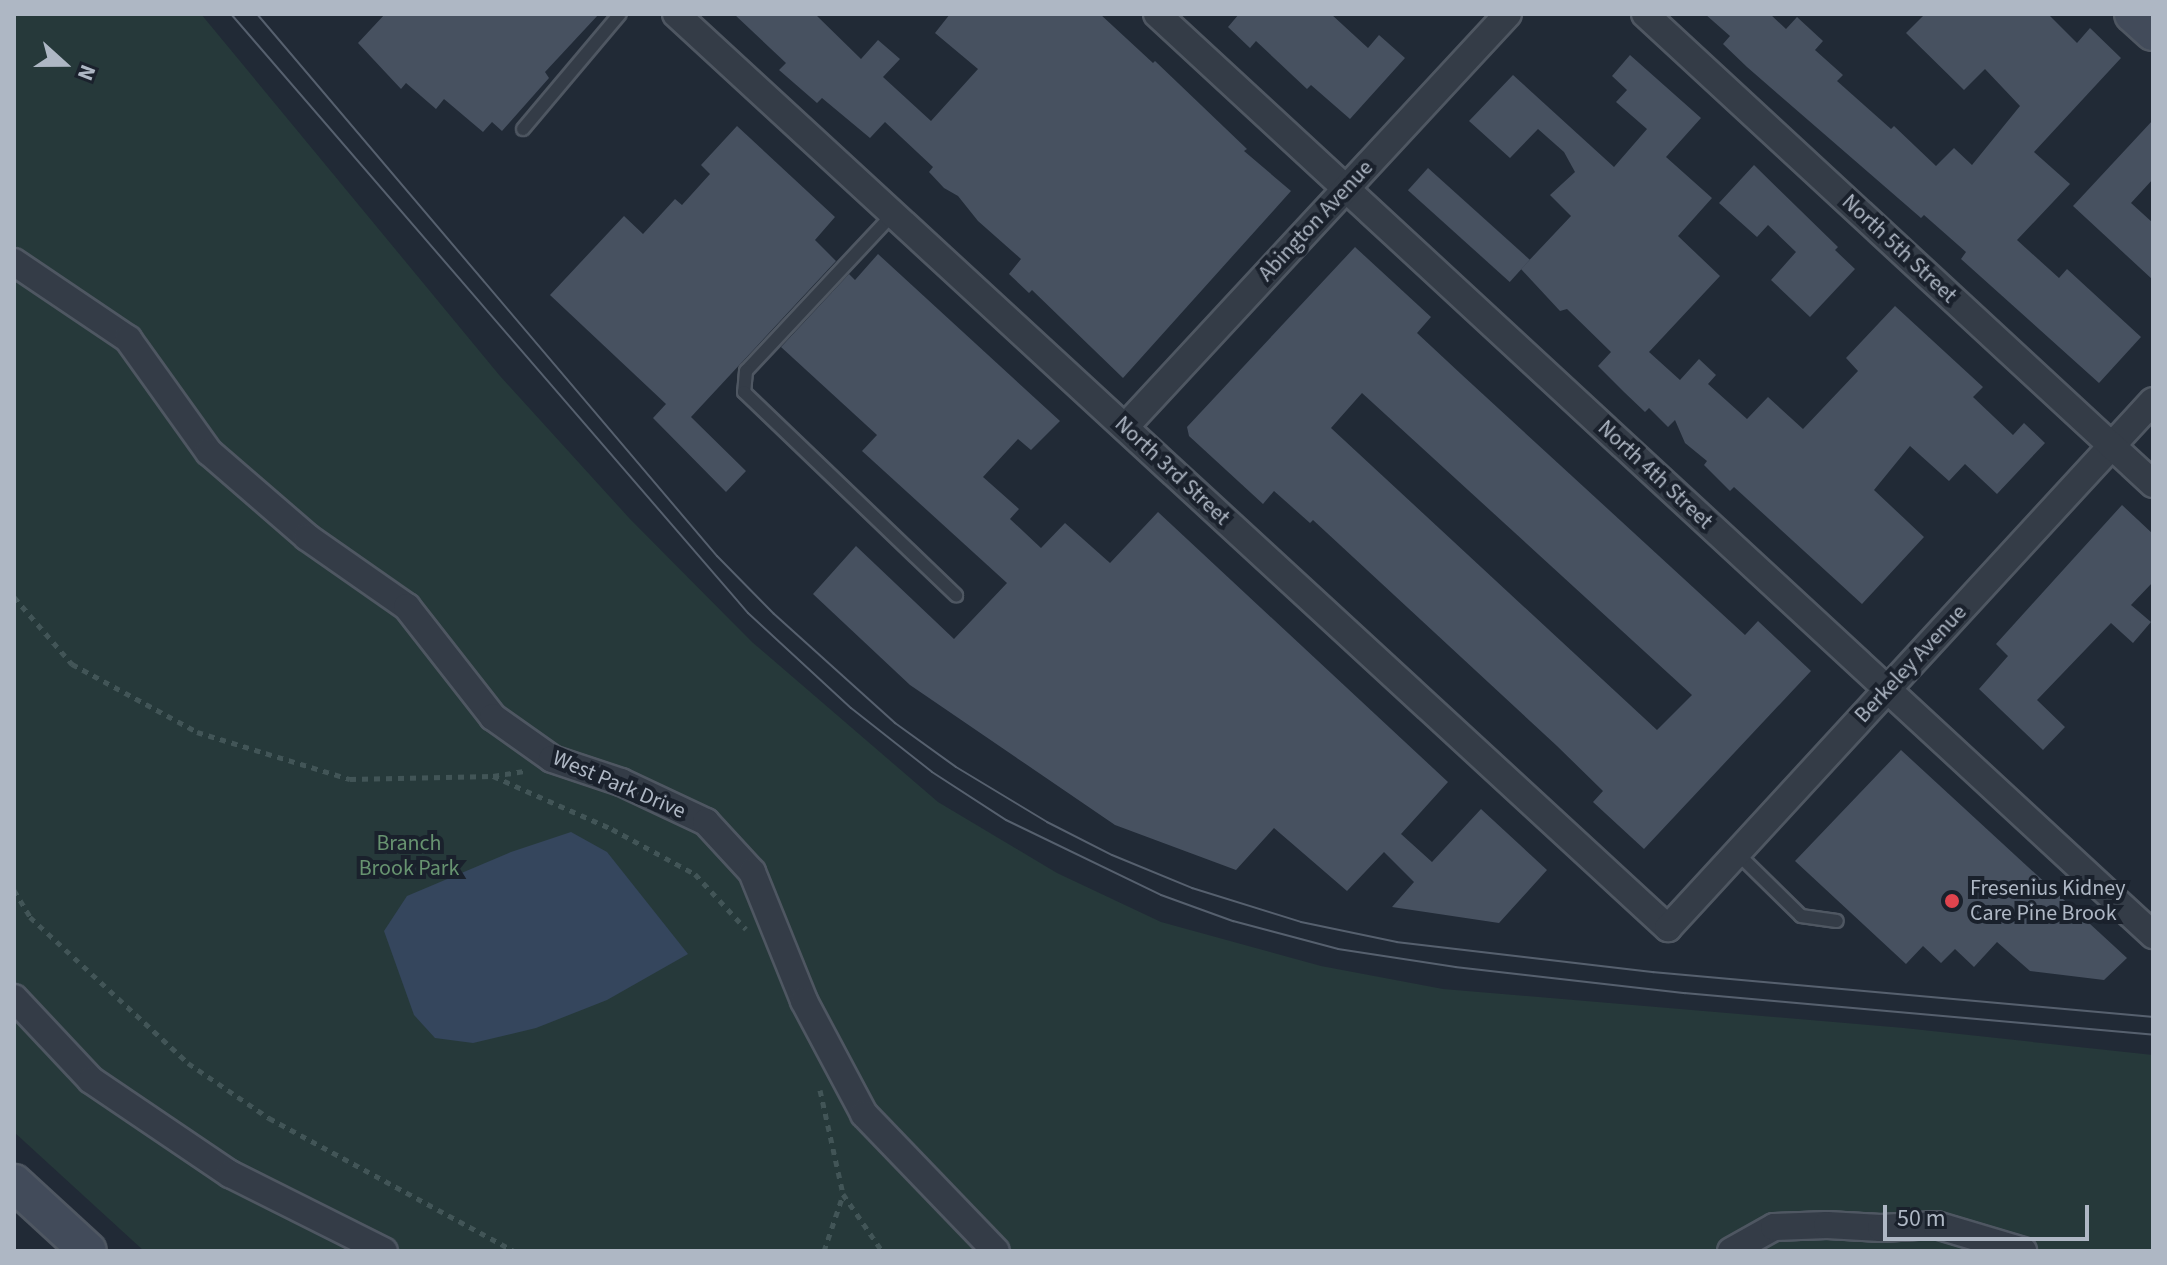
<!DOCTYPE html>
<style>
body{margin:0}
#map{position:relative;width:2167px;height:1265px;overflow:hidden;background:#212a36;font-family:"Source Sans 3",sans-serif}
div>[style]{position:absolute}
.green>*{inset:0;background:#26393a}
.water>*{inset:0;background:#35465d}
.building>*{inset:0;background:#475160;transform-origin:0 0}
.path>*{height:5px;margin-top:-2.5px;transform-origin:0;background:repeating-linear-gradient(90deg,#425557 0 6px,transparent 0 12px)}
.roads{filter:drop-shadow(2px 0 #4f5762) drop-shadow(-2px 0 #4f5762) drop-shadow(0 2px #4f5762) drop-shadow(0 -2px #4f5762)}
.lane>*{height:12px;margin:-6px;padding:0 6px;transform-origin:6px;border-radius:6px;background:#343c47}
.street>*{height:26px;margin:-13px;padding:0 13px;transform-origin:13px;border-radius:13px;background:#343c47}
.secondary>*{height:36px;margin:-18px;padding:0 18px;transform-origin:18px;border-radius:18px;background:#424b5a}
.tram>*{height:2px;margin:-1px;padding:0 1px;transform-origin:1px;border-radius:1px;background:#56606e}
.dots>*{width:22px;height:22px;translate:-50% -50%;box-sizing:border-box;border:4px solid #1a212c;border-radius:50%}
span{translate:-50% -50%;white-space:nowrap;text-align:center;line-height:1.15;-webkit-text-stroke:8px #1a212c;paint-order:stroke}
.street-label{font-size:22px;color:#aeb7c4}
.park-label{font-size:22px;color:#679370}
.poi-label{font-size:22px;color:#aeb7c4}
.left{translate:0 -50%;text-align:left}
.frame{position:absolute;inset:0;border:16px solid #aeb7c4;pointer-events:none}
.north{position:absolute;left:24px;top:24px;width:80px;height:80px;-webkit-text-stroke:6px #1a212c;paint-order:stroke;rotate:111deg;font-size:22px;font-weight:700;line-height:32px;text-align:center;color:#aeb7c4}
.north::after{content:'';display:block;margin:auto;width:28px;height:36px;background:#aeb7c4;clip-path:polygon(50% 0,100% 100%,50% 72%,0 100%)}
.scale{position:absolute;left:1883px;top:1205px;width:206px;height:36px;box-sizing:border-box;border:4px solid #aeb7c4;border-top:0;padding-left:10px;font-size:24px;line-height:28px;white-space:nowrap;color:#aeb7c4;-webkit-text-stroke:6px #1a212c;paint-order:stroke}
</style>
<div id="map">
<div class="green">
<div style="clip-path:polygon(14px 14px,201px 14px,500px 376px,630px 519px,752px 642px,938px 802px,1057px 873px,1161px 922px,1321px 966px,1443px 989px,1904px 1028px,2153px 1055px,2153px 1251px,144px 1251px,14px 1132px)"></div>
</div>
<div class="water">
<div style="clip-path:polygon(571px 832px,607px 852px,688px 954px,607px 1000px,536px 1028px,473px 1043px,435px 1038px,414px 1015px,384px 931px,407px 896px,511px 852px)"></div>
</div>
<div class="building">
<div style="clip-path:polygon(385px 14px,599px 14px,545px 72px,549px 78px,502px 131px,492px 122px,483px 132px,444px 99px,436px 109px,406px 83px,401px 89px,358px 43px)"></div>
<div style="clip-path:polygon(734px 14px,815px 14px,861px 59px,878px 40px,900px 59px,883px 77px,931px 121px,978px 69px,935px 33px,950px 14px,1100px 14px,1153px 63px,1155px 61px,1247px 149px,1244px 151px,1291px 191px,1123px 378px,1032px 290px,1029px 293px,1009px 274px,1021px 259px,978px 221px,958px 196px,944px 188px,929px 172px,933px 167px,885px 122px,870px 138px,822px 98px,817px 103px,779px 70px,786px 63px)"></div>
<div style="clip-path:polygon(1239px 14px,1331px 14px,1368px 48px,1379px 35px,1405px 58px,1350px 119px,1311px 85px,1307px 89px,1256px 41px,1250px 48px,1228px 27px)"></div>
<div style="clip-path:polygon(1705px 14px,1770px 14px,1786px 29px,1797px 17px,1823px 41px,1815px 50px,1843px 75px,1837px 81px,1891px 129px,1894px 126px,1936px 166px,1954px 148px,1972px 165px,2020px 106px,1985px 69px,1964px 90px,1906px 33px,1925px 14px,2048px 14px,2077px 43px,2090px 28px,2121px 58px,2034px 152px,2070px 184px,2017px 240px,2059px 278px,2067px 269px,2141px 337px,2099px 383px,1961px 259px,1966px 252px,1924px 215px,1921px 218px,1747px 67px,1723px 44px,1730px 36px)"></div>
<div style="clip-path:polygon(1630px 55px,1701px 118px,1666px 157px,1712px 198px,1678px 236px,1720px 276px,1649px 352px,1680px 380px,1699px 359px,1716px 375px,1708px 384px,1747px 419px,1768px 397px,1803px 429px,1858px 371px,1846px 358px,1895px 306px,1983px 387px,1973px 397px,2013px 435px,2024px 423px,2045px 443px,1997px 494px,1965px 464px,1949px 481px,1910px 446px,1874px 490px,1924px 537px,1862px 604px,1734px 487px,1730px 491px,1704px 465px,1707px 461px,1685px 443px,1675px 420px,1668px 427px,1649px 408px,1645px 412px,1624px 392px,1598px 366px,1611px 352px,1567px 309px,1560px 311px,1521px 269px,1571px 216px,1550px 195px,1575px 172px,1564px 152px,1538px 129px,1510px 158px,1469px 121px,1513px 75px,1614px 167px,1647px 129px,1616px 102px,1627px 90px,1612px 76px)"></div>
<div style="clip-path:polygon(2153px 120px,2153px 179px,2131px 203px,2153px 223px,2153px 280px,2073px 206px)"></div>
<div style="clip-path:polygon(737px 126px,835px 217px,815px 240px,836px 261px,691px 417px,746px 471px,726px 492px,653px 418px,666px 404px,550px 295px,624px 216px,643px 234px,675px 199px,682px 205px,710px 174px,701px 165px)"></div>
<div style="clip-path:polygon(1754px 165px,1838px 247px,1835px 250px,1855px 269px,1810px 317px,1771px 280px,1796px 252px,1768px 225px,1757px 237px,1719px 203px)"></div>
<div style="left:1428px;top:168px;width:137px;height:30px;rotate:42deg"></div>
<div style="clip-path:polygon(evenodd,1355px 247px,1431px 317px,1417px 333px,1461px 374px,1745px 635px,1758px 621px,1811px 671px,1644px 849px,1593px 802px,1603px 791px,1557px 746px,1313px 520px,1310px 523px,1274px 491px,1263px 504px,1189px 436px,1187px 427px,1355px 247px,1362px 393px,1692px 695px,1657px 730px,1331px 428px,1362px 393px)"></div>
<div style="clip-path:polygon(878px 254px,1060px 421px,1031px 450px,1018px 439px,983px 477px,1019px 509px,1010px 519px,1041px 548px,1065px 523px,1110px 563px,1158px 512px,1448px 782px,1401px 834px,1432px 862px,1481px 809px,1547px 870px,1499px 923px,1392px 907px,1414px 882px,1384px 852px,1347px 891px,1274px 828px,1236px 870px,1115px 825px,910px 685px,813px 594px,856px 546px,954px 639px,1007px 583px,862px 451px,877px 435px,781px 347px,849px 274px,855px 280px)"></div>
<div style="clip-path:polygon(2122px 505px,2153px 534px,2153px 582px,2131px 605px,2151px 622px,2133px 643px,2111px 623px,2037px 700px,2065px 727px,2043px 750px,1979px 689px,2008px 656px,1996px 644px)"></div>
<div style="clip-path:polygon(1901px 750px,2127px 958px,2104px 980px,2030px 971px,1997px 942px,1974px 967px,1955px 949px,1941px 963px,1923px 946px,1906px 964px,1795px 861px)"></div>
</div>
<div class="path">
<div style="left:14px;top:597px;width:89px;rotate:49.1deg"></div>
<div style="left:72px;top:664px;width:142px;rotate:28.5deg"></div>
<div style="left:197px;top:732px;width:160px;rotate:17.1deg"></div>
<div style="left:350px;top:779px;width:143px;rotate:-1.2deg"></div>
<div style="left:493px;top:776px;width:33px;rotate:-9deg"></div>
<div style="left:493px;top:776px;width:130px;rotate:24deg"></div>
<div style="left:612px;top:829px;width:94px;rotate:28.5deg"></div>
<div style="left:695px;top:874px;width:75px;rotate:47.2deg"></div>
<div style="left:14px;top:890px;width:31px;rotate:59deg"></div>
<div style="left:30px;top:917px;width:215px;rotate:42.7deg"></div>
<div style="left:188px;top:1063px;width:98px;rotate:34.2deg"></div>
<div style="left:269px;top:1118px;width:279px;rotate:28.5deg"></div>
<div style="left:820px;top:1090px;width:107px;rotate:77.5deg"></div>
<div style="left:843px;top:1194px;width:69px;rotate:55.6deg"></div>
<div style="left:824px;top:1251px;width:59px;rotate:-71.3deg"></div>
</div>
<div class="roads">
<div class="lane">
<div style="left:523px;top:129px;width:150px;rotate:-49.9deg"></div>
<div style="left:893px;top:214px;width:215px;rotate:133.1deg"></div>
<div style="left:746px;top:371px;width:21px;rotate:95deg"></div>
<div style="left:744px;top:392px;width:294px;rotate:43.8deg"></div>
<div style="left:1737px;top:853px;width:90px;rotate:44.5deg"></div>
<div style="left:1801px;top:916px;width:36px;rotate:8deg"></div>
</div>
<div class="street">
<div style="left:676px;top:14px;width:1349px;rotate:42.66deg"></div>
<div style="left:1668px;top:928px;width:716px;rotate:-47.38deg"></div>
<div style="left:1157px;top:14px;width:1357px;rotate:42.76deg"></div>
<div style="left:1645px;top:14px;width:692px;rotate:42.77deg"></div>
<div style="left:14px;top:262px;width:138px;rotate:34deg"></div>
<div style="left:128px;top:339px;width:139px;rotate:54.4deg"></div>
<div style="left:209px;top:452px;width:130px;rotate:40.9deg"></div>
<div style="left:307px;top:537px;width:122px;rotate:35deg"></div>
<div style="left:407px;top:607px;width:140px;rotate:52deg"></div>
<div style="left:493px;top:717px;width:72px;rotate:35.4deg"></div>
<div style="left:552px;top:759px;width:73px;rotate:18.4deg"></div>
<div style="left:621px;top:782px;width:94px;rotate:25.2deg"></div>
<div style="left:706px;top:822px;width:68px;rotate:47.4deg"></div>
<div style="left:752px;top:872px;width:139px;rotate:68deg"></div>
<div style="left:804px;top:1001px;width:128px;rotate:62deg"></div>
<div style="left:864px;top:1114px;width:190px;rotate:46.1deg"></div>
<div style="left:1125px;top:427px;width:563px;rotate:-47.16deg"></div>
<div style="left:14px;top:998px;width:112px;rotate:46.8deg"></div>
<div style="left:91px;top:1080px;width:168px;rotate:34.1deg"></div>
<div style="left:230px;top:1174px;width:172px;rotate:26.6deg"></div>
<div style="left:1731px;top:1251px;width:49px;rotate:-29.2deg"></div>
<div style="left:1774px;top:1227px;width:53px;rotate:-2.2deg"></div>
<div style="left:1827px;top:1225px;width:54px;rotate:3.2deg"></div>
<div style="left:1881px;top:1228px;width:55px;rotate:-3.1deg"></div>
<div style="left:1936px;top:1225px;width:91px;rotate:16.6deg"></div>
</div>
<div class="secondary">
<div style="left:2133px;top:14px;width:27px;rotate:42deg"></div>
<div style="left:14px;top:1183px;width:100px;rotate:42.6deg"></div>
</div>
</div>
<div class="tram">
<div style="left:231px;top:14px;width:791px;rotate:49.2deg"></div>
<div style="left:748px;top:613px;width:140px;rotate:42.7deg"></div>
<div style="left:851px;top:708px;width:103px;rotate:38.3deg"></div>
<div style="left:932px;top:772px;width:88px;rotate:33deg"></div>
<div style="left:1006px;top:820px;width:172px;rotate:25.8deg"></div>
<div style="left:1161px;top:895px;width:77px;rotate:19.9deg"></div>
<div style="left:1233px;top:921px;width:109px;rotate:14.9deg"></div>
<div style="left:1338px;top:949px;width:119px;rotate:8.7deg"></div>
<div style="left:1456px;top:967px;width:230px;rotate:6.5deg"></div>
<div style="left:1685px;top:993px;width:470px;rotate:5.1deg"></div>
<div style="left:257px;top:14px;width:711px;rotate:49.68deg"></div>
<div style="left:717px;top:556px;width:81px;rotate:45.5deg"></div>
<div style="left:774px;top:614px;width:163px;rotate:42deg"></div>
<div style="left:895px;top:723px;width:75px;rotate:35.8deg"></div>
<div style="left:956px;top:767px;width:106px;rotate:31.1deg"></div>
<div style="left:1047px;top:822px;width:73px;rotate:26.9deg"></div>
<div style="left:1112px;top:855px;width:87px;rotate:22.4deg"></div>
<div style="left:1192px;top:888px;width:114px;rotate:17.3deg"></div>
<div style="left:1301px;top:922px;width:98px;rotate:11.8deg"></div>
<div style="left:1397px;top:942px;width:258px;rotate:6.7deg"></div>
<div style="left:1653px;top:972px;width:502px;rotate:5.14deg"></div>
</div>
<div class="dots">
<div style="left:1952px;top:901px;background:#e0444e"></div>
</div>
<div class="street-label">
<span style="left:1316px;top:221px;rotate:-47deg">Abington Avenue</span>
<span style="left:1899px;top:249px;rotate:43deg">North 5th Street</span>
<span style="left:1172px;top:471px;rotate:43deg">North 3rd Street</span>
<span style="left:1655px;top:475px;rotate:43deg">North 4th Street</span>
<span style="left:1911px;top:664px;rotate:-47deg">Berkeley Avenue</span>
<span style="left:619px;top:785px;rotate:23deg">West Park Drive</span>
</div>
<div class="park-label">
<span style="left:409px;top:856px">Branch<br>Brook Park</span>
</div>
<div class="poi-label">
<span class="left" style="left:1970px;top:901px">Fresenius Kidney<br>Care Pine Brook</span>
</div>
<div class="frame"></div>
<div class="north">N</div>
<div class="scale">50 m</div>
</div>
